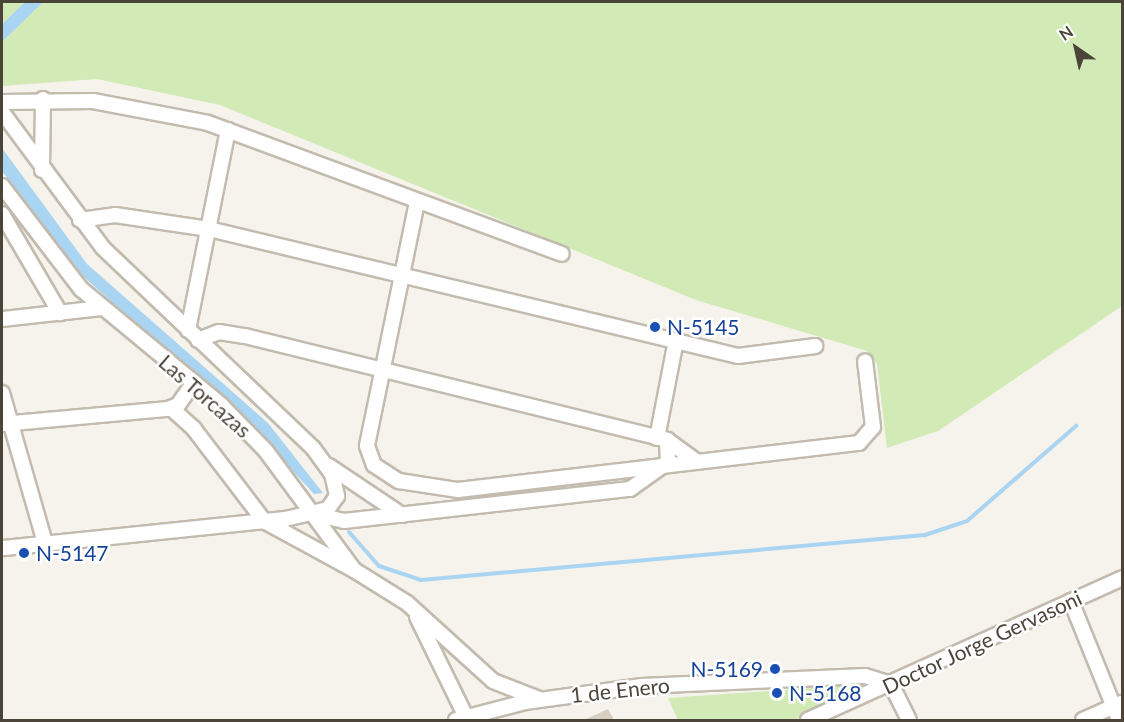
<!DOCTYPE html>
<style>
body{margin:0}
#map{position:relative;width:1124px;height:722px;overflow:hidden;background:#f6f3ec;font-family:Lato,sans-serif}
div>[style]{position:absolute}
.green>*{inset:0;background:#d2eab5}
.water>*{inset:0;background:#a9d4f2}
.stream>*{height:4px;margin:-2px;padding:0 2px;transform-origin:2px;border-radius:2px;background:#a9d4f2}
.building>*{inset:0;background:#d8cfc1}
.roads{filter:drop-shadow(2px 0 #c2bbae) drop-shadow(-2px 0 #c2bbae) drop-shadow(0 2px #c2bbae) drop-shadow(0 -2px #c2bbae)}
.minor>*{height:14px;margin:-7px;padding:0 7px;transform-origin:7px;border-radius:7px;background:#fff}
.dots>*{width:16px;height:16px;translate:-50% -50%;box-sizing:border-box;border:3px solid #fff;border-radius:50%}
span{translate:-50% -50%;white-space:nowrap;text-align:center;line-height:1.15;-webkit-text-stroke:5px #fff;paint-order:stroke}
.transit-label{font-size:21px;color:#164399}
.left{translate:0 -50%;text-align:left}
.right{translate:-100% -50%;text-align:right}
.street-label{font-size:21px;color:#4b4439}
.frame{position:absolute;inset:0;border:3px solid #4b4439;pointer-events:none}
.north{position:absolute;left:1046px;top:18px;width:60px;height:60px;-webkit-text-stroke:4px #fff;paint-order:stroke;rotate:326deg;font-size:16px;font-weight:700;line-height:24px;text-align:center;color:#4b4439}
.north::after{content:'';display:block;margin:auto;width:21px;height:27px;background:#4b4439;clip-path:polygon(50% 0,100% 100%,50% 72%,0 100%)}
</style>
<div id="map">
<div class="green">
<div style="clip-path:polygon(2px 2px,25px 2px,2px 24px)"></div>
<div style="clip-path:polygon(43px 2px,1122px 2px,1122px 306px,938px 431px,887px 448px,877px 364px,867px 351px,696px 300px,220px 105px,97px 79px,2px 86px,2px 42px)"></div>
<div style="clip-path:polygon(869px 684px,873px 687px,793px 720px,678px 720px,668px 698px)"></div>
</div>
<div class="water">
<div style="clip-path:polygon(25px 2px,43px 2px,2px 42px,2px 24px)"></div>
<div style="clip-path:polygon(2px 148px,87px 264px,268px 423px,323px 493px,314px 494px,246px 420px,77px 271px,2px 171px)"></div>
</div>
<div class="stream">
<div style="left:349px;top:532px;width:45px;rotate:48.6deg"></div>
<div style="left:379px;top:566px;width:44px;rotate:18.4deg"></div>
<div style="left:421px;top:580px;width:506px;rotate:-5.1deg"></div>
<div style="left:925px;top:535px;width:44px;rotate:-18.4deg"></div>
<div style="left:967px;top:521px;width:145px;rotate:-41.1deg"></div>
</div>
<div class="building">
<div style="clip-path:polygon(608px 709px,614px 720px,584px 720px)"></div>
</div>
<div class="roads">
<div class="minor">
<div style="left:2px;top:102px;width:91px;rotate:-0.6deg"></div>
<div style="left:93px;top:101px;width:117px;rotate:10.8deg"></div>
<div style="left:208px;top:123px;width:377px;rotate:20.3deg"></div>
<div style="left:2px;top:112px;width:169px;rotate:53.4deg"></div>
<div style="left:103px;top:248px;width:290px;rotate:43.6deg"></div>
<div style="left:313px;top:448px;width:32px;rotate:54deg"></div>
<div style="left:332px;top:474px;width:23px;rotate:77deg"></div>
<div style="left:337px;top:496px;width:16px;rotate:125deg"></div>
<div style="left:328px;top:509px;width:44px;rotate:166.9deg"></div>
<div style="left:285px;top:519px;width:284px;rotate:174.1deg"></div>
<div style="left:42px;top:170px;width:71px;rotate:-89.2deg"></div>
<div style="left:2px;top:186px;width:130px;rotate:52.5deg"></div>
<div style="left:81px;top:289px;width:182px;rotate:39.6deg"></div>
<div style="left:221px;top:405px;width:64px;rotate:45.6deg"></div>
<div style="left:266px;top:451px;width:148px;rotate:53.5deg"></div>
<div style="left:354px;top:570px;width:62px;rotate:31.9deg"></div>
<div style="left:407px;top:603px;width:116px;rotate:42.2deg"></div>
<div style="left:493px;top:681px;width:49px;rotate:21.4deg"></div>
<div style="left:417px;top:202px;width:249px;rotate:101.6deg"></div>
<div style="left:367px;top:446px;width:20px;rotate:70deg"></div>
<div style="left:374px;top:465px;width:30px;rotate:33deg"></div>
<div style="left:399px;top:481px;width:60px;rotate:8.7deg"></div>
<div style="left:458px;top:490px;width:404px;rotate:-6.7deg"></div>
<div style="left:859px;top:443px;width:21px;rotate:-49deg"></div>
<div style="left:873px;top:427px;width:66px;rotate:-96.9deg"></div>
<div style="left:2px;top:214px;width:115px;rotate:59.6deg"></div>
<div style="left:80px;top:220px;width:35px;rotate:-8deg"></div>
<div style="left:115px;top:215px;width:95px;rotate:8.5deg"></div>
<div style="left:209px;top:229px;width:544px;rotate:13.5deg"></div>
<div style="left:738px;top:356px;width:78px;rotate:-7.4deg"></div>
<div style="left:2px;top:319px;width:100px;rotate:-6.3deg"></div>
<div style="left:188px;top:330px;width:204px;rotate:-78.7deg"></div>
<div style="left:198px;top:340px;width:22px;rotate:-21deg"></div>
<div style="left:219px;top:332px;width:26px;rotate:9deg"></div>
<div style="left:245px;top:336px;width:435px;rotate:13.8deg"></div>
<div style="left:667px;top:440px;width:37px;rotate:36deg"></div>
<div style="left:2px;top:393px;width:156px;rotate:74deg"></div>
<div style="left:171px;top:408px;width:31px;rotate:42deg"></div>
<div style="left:194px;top:429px;width:116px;rotate:52.7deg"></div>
<div style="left:264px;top:521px;width:102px;rotate:28.6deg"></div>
<div style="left:2px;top:424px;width:167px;rotate:-5.2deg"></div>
<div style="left:168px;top:409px;width:11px;rotate:-22deg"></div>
<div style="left:178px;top:405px;width:28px;rotate:-55deg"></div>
<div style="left:657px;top:438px;width:100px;rotate:-79deg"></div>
<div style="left:329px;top:466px;width:88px;rotate:33.9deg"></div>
<div style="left:314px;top:514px;width:31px;rotate:13deg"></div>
<div style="left:344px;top:521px;width:288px;rotate:-6.4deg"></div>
<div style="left:630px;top:489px;width:47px;rotate:-35.4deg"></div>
<div style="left:668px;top:462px;width:22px;rotate:-93deg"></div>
<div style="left:1071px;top:601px;width:128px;rotate:68deg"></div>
<div style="left:417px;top:617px;width:111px;rotate:63.9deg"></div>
<div style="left:456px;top:720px;width:71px;rotate:-14.6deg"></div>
<div style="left:525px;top:702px;width:118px;rotate:-7.8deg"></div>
<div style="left:642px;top:686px;width:223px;rotate:-2.6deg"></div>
<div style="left:865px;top:676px;width:27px;rotate:17deg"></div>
<div style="left:891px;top:684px;width:40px;rotate:63.4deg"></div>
<div style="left:808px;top:720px;width:345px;rotate:-24.3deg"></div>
<div style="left:1083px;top:720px;width:42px;rotate:-24.1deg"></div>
</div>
</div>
<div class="dots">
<div style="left:655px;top:327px;background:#1a4fb4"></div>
<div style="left:24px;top:553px;background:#1a4fb4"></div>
<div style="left:775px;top:669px;background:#1a4fb4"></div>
<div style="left:777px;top:693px;background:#1a4fb4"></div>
</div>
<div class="transit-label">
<span class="left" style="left:667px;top:327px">N-5145</span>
<span class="left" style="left:36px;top:553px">N-5147</span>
<span class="right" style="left:763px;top:669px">N-5169</span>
<span class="left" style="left:789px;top:693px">N-5168</span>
</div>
<div class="street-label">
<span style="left:205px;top:396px;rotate:41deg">Las Torcazas</span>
<span style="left:982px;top:642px;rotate:-25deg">Doctor Jorge Gervasoni</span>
<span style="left:620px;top:690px;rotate:-6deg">1 de Enero</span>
</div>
<div class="frame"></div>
<div class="north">N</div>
</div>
